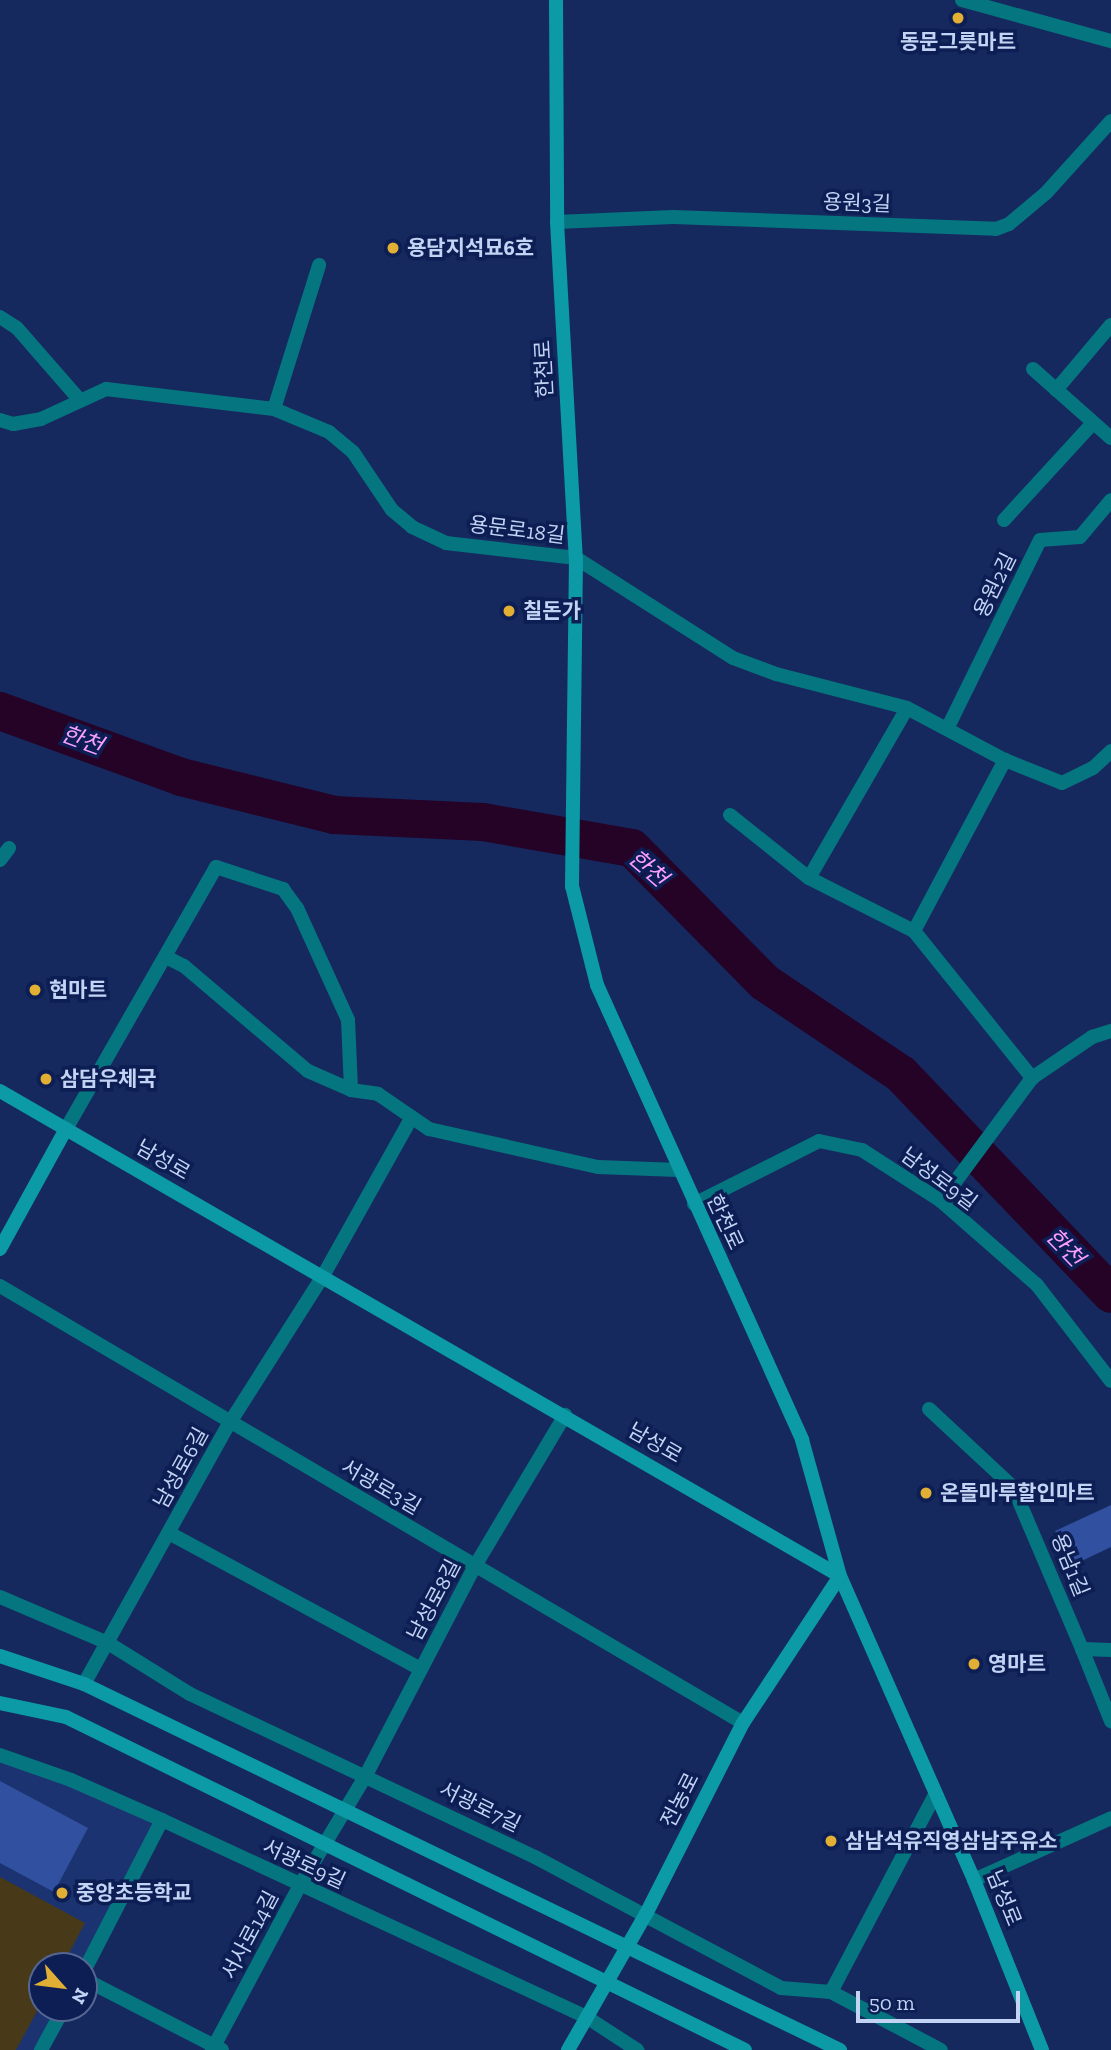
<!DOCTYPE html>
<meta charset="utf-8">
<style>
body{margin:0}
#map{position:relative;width:1111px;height:2050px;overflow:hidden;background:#15295f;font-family:"Zilla Slab","Noto Sans KR",serif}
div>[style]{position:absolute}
.built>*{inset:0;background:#1b3370}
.green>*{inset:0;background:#483918}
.river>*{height:38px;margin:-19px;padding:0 19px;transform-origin:19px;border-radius:19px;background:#250327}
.building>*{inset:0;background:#3151a0}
.street>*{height:14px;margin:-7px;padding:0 7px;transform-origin:7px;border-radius:7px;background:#057680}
.secondary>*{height:14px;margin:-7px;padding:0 7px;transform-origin:7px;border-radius:7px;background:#0b9aa6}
.dots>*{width:19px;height:19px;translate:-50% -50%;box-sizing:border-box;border:4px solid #0c1e53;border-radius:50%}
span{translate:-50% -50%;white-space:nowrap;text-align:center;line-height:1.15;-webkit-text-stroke:7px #0c1e53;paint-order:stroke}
.poi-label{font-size:21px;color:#c3d3f4;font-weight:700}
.left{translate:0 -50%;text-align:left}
.street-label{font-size:21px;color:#c3d3f4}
.water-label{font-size:23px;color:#f99dfe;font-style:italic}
.north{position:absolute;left:28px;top:1952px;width:70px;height:70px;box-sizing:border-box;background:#0c1e53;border:2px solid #556693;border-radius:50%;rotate:118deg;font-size:19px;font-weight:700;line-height:28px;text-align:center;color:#c3d3f4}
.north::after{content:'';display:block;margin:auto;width:24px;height:32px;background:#e1af34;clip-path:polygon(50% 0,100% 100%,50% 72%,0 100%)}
.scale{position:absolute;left:856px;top:1991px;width:164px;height:32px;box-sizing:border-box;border:4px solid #c3d3f4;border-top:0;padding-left:9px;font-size:21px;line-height:24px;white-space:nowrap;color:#c3d3f4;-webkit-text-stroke:5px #0c1e53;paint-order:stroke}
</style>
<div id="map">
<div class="built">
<div style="clip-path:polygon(0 1755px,162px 1820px,84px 1966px,42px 1966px,42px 2008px,64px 2008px,41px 2050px,0 2050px)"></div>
</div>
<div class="green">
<div style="clip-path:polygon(0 1877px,85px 1923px,62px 1966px,42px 1966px,42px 2002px,16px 2050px,0 2050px)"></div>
</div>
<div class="river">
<div style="left:0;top:711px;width:193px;rotate:20deg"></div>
<div style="left:181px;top:777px;width:158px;rotate:13.9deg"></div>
<div style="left:334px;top:815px;width:149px;rotate:2.7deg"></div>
<div style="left:483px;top:822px;width:151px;rotate:9.9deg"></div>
<div style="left:632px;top:848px;width:188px;rotate:45.4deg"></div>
<div style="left:764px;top:982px;width:165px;rotate:33.9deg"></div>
<div style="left:901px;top:1074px;width:304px;rotate:46.3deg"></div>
</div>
<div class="building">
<div style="clip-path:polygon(1111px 1505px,1111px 1547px,1071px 1566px,1055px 1531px)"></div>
<div style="clip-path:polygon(0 1781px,88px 1828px,54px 1892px,0 1863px)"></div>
</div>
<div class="street">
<div style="left:962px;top:0;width:155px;rotate:15.4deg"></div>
<div style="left:557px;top:222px;width:116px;rotate:-2.5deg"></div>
<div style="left:673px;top:217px;width:323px;rotate:2.1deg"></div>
<div style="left:996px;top:229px;width:14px;rotate:-21deg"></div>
<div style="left:1009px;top:224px;width:48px;rotate:-40deg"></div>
<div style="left:1046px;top:193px;width:97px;rotate:-47.9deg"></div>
<div style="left:0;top:317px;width:20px;rotate:33deg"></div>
<div style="left:17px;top:328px;width:93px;rotate:48.9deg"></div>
<div style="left:1033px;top:369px;width:104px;rotate:41.5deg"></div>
<div style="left:1056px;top:390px;width:85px;rotate:-49.8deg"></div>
<div style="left:274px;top:409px;width:151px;rotate:-72.6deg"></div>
<div style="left:0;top:420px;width:14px;rotate:17deg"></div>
<div style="left:13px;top:424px;width:28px;rotate:-10deg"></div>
<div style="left:41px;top:419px;width:72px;rotate:-24.8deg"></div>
<div style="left:106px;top:389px;width:169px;rotate:6.8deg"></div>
<div style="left:274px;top:409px;width:60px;rotate:22.7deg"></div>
<div style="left:329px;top:432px;width:31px;rotate:40deg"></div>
<div style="left:353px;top:452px;width:70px;rotate:56.1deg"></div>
<div style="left:392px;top:510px;width:26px;rotate:40deg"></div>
<div style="left:412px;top:527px;width:38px;rotate:25deg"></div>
<div style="left:446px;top:543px;width:131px;rotate:6.6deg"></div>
<div style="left:576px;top:558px;width:186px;rotate:32.5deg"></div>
<div style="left:733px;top:658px;width:46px;rotate:20.4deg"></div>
<div style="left:776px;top:674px;width:135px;rotate:14.5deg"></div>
<div style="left:907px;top:708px;width:111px;rotate:28deg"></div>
<div style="left:1005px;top:760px;width:61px;rotate:22deg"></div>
<div style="left:1062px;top:783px;width:34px;rotate:-26deg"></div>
<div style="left:1093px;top:768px;width:25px;rotate:-43deg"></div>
<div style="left:1004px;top:520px;width:132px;rotate:-47.5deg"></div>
<div style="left:948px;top:727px;width:208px;rotate:-63.8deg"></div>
<div style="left:1040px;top:540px;width:40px;rotate:-4.3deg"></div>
<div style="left:1080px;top:537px;width:48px;rotate:-50deg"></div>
<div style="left:730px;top:815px;width:101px;rotate:38.6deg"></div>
<div style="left:809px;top:878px;width:118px;rotate:26.8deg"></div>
<div style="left:914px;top:931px;width:189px;rotate:51.2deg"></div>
<div style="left:0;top:860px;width:15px;rotate:-53deg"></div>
<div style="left:809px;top:878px;width:196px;rotate:-60deg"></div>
<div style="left:914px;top:931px;width:194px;rotate:-62deg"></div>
<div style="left:166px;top:957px;width:20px;rotate:27deg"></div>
<div style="left:184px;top:966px;width:162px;rotate:40.3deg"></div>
<div style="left:308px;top:1071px;width:47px;rotate:23.8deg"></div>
<div style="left:351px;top:1090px;width:27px;rotate:8deg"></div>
<div style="left:378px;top:1094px;width:62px;rotate:34.5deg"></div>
<div style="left:429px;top:1129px;width:173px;rotate:12.7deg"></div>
<div style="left:598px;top:1167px;width:80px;rotate:2.1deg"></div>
<div style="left:66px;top:1129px;width:302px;rotate:-60.2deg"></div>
<div style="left:216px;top:867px;width:71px;rotate:18.2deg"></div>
<div style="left:283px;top:889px;width:24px;rotate:54deg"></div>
<div style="left:297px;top:908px;width:123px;rotate:65.5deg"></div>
<div style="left:348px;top:1020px;width:70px;rotate:87.5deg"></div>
<div style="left:941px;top:1201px;width:153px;rotate:-53.5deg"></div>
<div style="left:1032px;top:1078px;width:73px;rotate:-34.3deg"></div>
<div style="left:1092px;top:1037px;width:20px;rotate:-18deg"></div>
<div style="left:694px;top:1204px;width:140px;rotate:-26.7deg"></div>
<div style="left:819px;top:1141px;width:44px;rotate:11.8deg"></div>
<div style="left:862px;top:1150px;width:94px;rotate:32.8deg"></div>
<div style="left:941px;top:1201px;width:128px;rotate:41.2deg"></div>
<div style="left:1037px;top:1285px;width:121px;rotate:52.4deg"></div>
<div style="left:0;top:1286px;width:862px;rotate:30.46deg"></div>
<div style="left:929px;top:1409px;width:115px;rotate:42.9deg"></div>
<div style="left:1013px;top:1487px;width:176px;rotate:66.9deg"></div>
<div style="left:169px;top:1533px;width:286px;rotate:28.4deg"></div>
<div style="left:0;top:1597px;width:117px;rotate:23.1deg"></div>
<div style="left:108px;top:1643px;width:97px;rotate:31.9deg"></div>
<div style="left:190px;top:1694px;width:382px;rotate:25.3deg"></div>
<div style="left:535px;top:1857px;width:279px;rotate:28deg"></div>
<div style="left:781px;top:1988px;width:50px;rotate:4.6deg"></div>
<div style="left:831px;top:1992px;width:124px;rotate:27.8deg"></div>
<div style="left:1111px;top:1650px;width:29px;rotate:-178deg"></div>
<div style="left:1082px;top:1649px;width:78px;rotate:68.1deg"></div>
<div style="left:84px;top:1684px;width:298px;rotate:-60.9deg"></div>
<div style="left:229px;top:1424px;width:175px;rotate:-57.6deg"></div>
<div style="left:323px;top:1276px;width:182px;rotate:-60.8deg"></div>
<div style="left:0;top:1755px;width:75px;rotate:19.4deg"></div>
<div style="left:71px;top:1780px;width:99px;rotate:23.7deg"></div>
<div style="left:162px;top:1820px;width:470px;rotate:24.9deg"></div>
<div style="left:588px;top:2018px;width:59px;rotate:33.1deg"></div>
<div style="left:974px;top:1880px;width:150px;rotate:-24.3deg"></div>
<div style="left:84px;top:1971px;width:170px;rotate:-62.7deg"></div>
<div style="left:84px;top:1979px;width:155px;rotate:27.2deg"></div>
<div style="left:831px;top:1992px;width:221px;rotate:-62.2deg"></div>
<div style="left:41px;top:2050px;width:48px;rotate:-61.3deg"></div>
<div style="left:212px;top:2050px;width:187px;rotate:-61.9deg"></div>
<div style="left:300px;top:1885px;width:128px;rotate:-59deg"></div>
<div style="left:366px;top:1775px;width:236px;rotate:-62.5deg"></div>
<div style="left:475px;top:1566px;width:176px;rotate:-59.2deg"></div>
</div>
<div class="secondary">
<div style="left:556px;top:0;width:222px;rotate:89.7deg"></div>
<div style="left:557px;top:222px;width:337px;rotate:86.8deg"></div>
<div style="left:576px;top:558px;width:328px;rotate:90.7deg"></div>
<div style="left:572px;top:886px;width:102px;rotate:75.8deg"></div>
<div style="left:597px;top:985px;width:499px;rotate:65.7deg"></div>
<div style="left:802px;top:1440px;width:141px;rotate:74.4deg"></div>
<div style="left:840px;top:1576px;width:332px;rotate:66.2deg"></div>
<div style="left:974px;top:1880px;width:183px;rotate:68.2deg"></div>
<div style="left:0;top:1091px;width:970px;rotate:30deg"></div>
<div style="left:0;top:1249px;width:137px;rotate:-61.2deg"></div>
<div style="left:0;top:1656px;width:89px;rotate:18.4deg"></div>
<div style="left:84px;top:1684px;width:840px;rotate:25.83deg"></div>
<div style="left:0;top:1703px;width:67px;rotate:12deg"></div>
<div style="left:66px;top:1717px;width:756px;rotate:26.12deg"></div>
<div style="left:568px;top:2050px;width:157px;rotate:-60.2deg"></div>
<div style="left:646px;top:1914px;width:214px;rotate:-63.1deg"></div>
<div style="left:743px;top:1723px;width:176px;rotate:-56.6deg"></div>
</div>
<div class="dots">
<div style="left:958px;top:18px;background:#e1af34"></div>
<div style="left:393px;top:248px;background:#e1af34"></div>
<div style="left:509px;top:611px;background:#e1af34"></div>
<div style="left:35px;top:990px;background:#e1af34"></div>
<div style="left:46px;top:1079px;background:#e1af34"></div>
<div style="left:926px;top:1493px;background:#e1af34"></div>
<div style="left:974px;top:1664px;background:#e1af34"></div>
<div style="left:831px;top:1841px;background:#e1af34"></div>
<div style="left:62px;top:1893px;background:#e1af34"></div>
</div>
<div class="poi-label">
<span style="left:958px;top:42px">동문그릇마트</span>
<span class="left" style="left:407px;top:248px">용담지석묘6호</span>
<span class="left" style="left:523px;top:611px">칠돈가</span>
<span class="left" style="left:49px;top:990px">현마트</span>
<span class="left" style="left:60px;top:1079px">삼담우체국</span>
<span class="left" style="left:940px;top:1493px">온돌마루할인마트</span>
<span class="left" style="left:988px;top:1664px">영마트</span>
<span class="left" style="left:845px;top:1841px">삼남석유직영삼남주유소</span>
<span class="left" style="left:76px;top:1893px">중앙초등학교</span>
</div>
<div class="street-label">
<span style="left:857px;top:203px;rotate:2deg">용원3길</span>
<span style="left:544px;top:369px;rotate:-93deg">한천로</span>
<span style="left:517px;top:530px;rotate:7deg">용문로18길</span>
<span style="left:995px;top:585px;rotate:-64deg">용원2길</span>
<span style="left:163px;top:1160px;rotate:30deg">남성로</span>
<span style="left:939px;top:1179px;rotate:37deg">남성로9길</span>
<span style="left:725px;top:1222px;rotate:65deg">한천로</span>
<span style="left:655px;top:1443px;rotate:30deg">남성로</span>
<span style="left:181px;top:1468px;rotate:-61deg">남성로6길</span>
<span style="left:381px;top:1487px;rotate:30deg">서광로3길</span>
<span style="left:1070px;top:1565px;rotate:68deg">용남1길</span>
<span style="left:434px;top:1600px;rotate:-62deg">남성로8길</span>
<span style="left:680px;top:1800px;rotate:-63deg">전농로</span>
<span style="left:480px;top:1807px;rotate:26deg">서광로7길</span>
<span style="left:304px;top:1864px;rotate:25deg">서광로9길</span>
<span style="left:1004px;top:1898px;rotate:68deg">남성로</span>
<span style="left:250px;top:1935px;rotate:-62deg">서사로14길</span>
</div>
<div class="water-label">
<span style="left:82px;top:740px;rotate:20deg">한천</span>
<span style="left:648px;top:868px;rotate:41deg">한천</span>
<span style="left:1065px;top:1247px;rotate:46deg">한천</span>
</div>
<div class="north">N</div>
<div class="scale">50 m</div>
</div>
